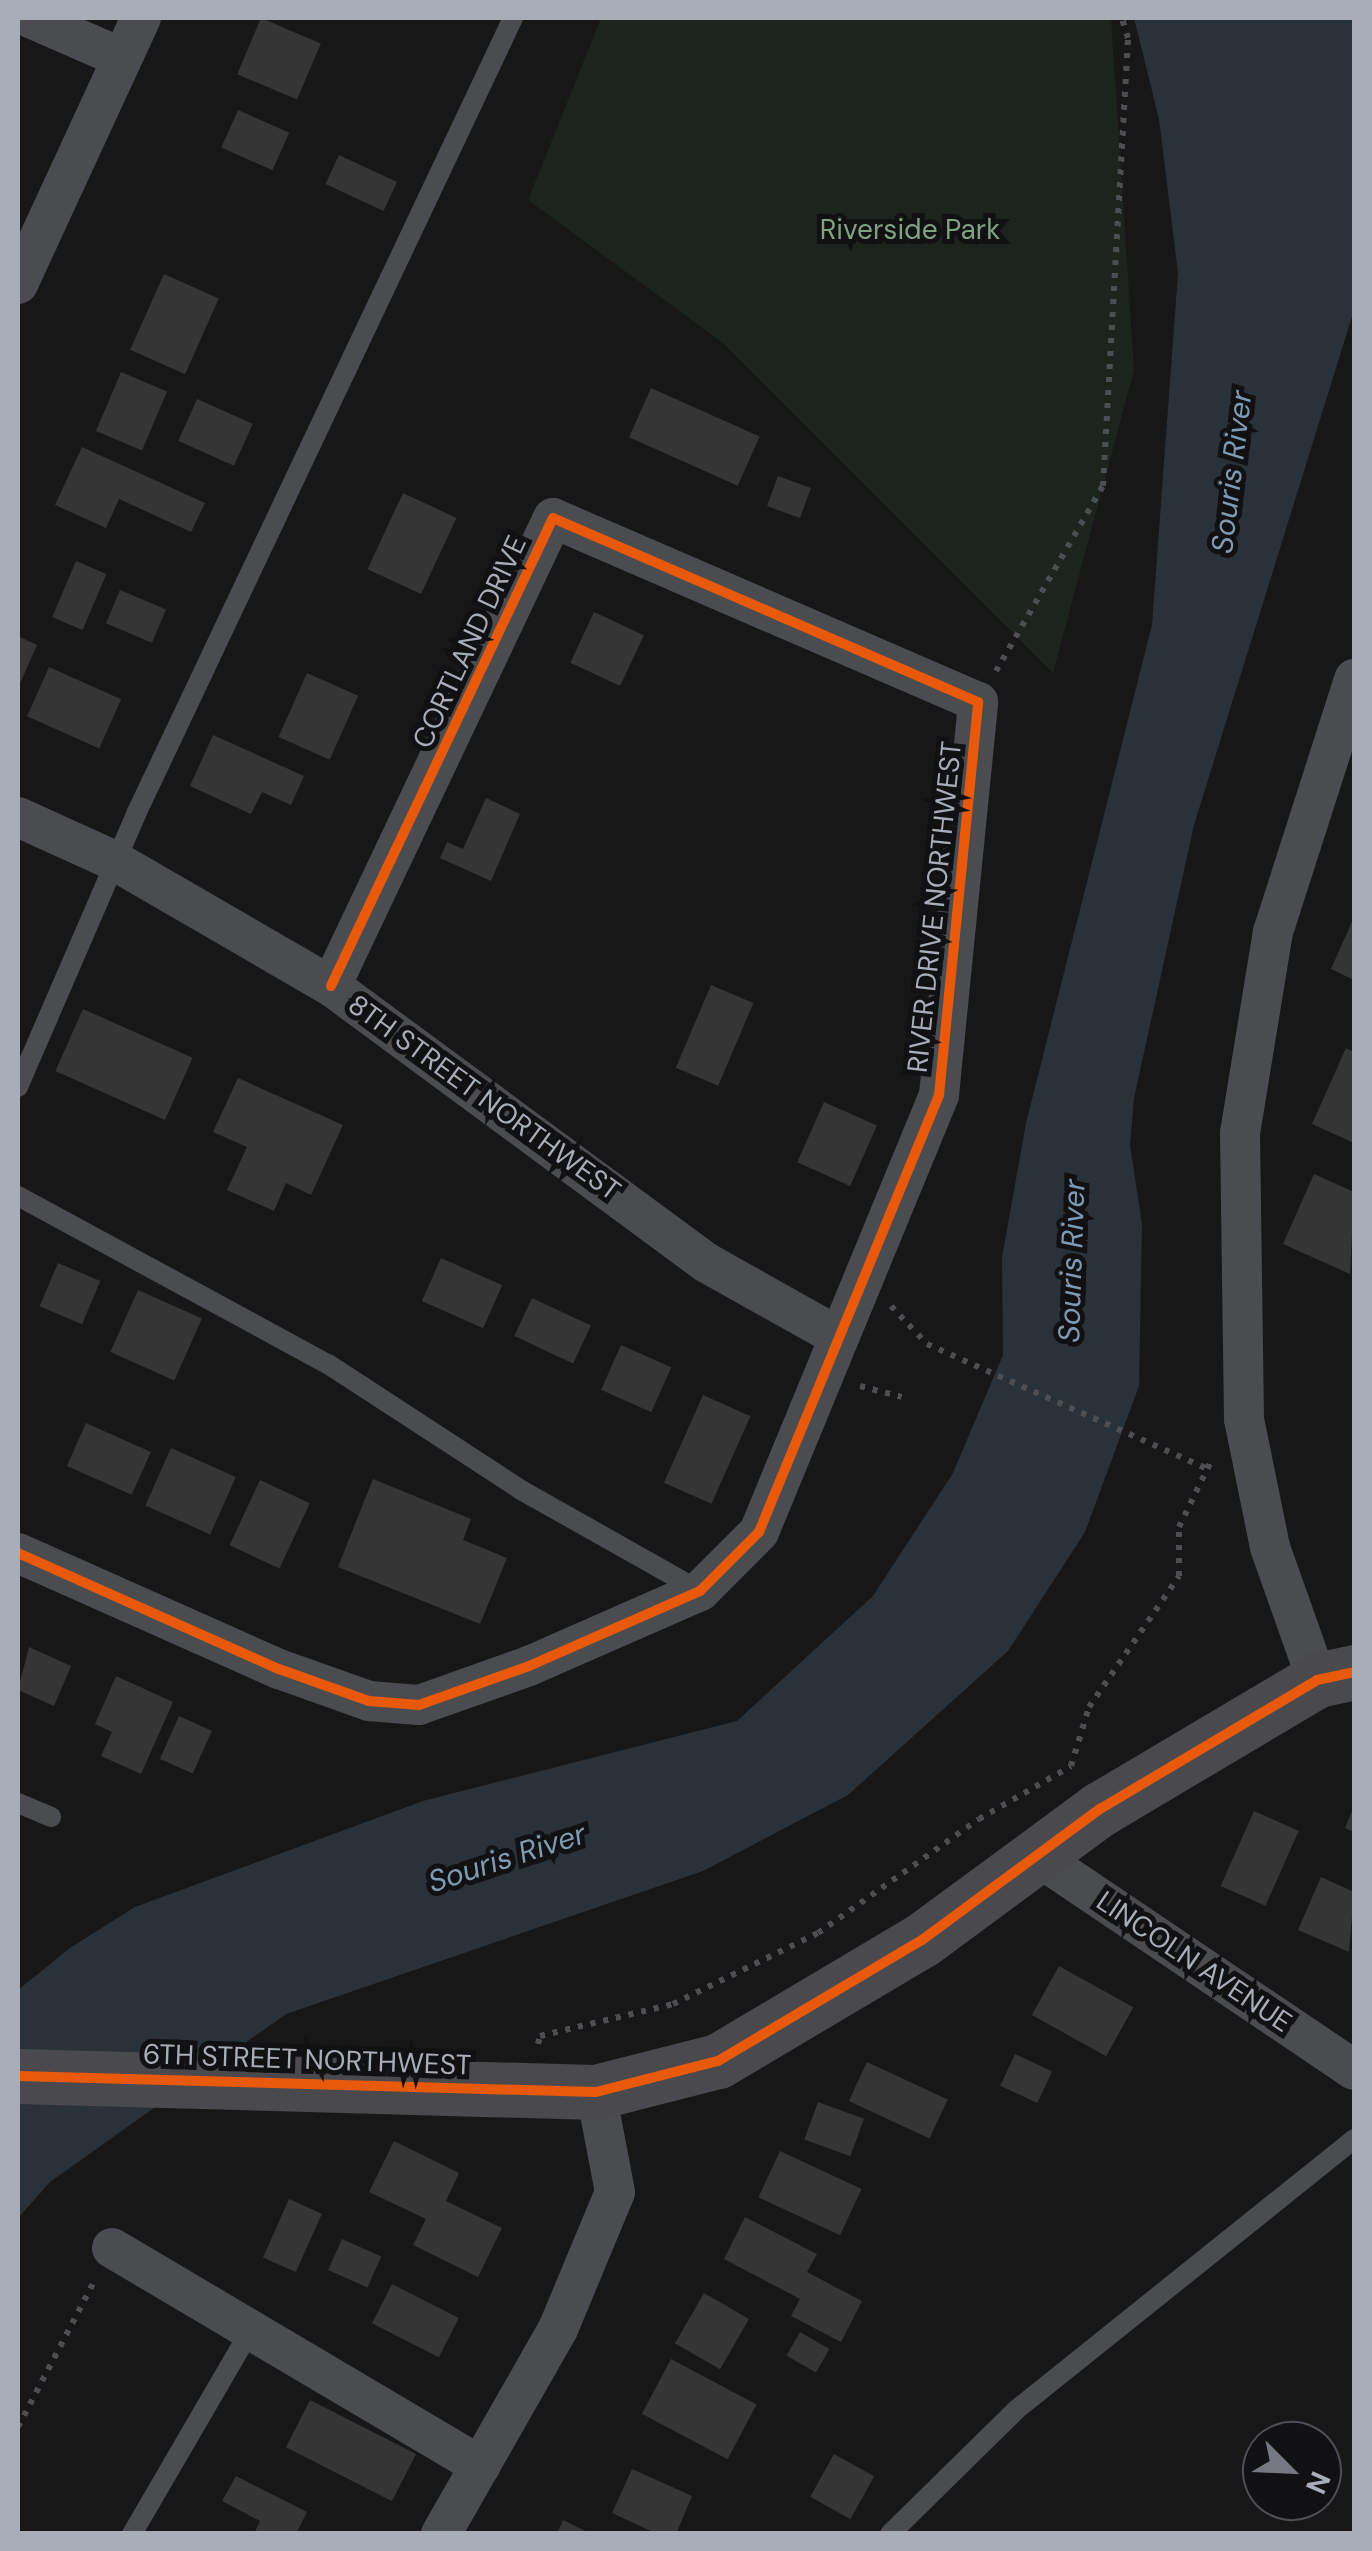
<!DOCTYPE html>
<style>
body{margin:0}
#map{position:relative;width:1372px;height:2551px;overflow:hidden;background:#171717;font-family:"DM Sans",sans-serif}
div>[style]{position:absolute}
.green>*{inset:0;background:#1d241e}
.water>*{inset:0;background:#2a3239}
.building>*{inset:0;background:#353536;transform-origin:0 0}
.path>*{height:6px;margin-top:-3px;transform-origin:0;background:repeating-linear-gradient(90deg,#4d4e52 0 5px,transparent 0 13px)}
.lane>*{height:20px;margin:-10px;padding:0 10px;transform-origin:10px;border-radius:10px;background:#4b4c50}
.street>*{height:40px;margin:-20px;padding:0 20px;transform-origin:20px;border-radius:20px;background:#4b4c50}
.secondary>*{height:55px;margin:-27.5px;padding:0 27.5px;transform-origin:27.5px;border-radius:27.5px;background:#4a4a4e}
.cycleway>*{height:10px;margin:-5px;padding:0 5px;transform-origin:5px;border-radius:5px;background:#e8590c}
span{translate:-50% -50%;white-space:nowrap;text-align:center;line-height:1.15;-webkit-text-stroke:10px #111113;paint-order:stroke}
.park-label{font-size:28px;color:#7fa381}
.street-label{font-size:28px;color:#a8adb8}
.water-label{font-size:30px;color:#7f9bb3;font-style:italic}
.frame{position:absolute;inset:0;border:20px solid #a8adb8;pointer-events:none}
.north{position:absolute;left:1242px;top:2421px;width:100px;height:100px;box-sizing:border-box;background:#111113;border:2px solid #4d4f55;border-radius:50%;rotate:114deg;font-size:28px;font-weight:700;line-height:40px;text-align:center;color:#a8adb8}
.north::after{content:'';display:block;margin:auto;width:35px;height:45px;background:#757880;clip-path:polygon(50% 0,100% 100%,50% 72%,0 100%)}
</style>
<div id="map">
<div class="green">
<div style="clip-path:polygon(601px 18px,1111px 18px,1134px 370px,1053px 673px,723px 343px,528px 200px)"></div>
</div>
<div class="water">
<div style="clip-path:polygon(1134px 18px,1354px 18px,1354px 310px,1194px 825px,1134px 1098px,1130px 1145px,1142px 1224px,1139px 1386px,1085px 1532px,1008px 1651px,848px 1795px,703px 1871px,286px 2014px,50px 2182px,18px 2218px,18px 1990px,70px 1948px,135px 1907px,423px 1801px,737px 1721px,873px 1596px,953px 1473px,1003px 1355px,1002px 1258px,1026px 1123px,1152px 625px,1178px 273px,1159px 119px)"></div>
</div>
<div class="building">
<div style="left:261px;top:18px;width:65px;height:61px;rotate:23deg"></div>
<div style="left:238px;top:110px;width:56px;height:41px;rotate:24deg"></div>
<div style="left:339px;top:155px;width:64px;height:32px;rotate:25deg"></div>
<div style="left:164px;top:274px;width:60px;height:83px;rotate:24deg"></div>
<div style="left:121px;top:372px;width:50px;height:64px;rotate:23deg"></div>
<div style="left:651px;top:388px;width:119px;height:54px;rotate:24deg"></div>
<div style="left:197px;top:399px;width:61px;height:46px;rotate:24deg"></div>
<div style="clip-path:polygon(82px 447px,205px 503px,191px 532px,119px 499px,106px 528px,55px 505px)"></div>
<div style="left:778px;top:476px;width:35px;height:32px;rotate:20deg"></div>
<div style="left:403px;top:493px;width:59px;height:84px;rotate:25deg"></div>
<div style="left:76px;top:561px;width:33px;height:61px;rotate:23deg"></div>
<div style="left:120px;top:590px;width:50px;height:36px;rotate:23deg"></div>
<div style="left:594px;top:612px;width:55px;height:56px;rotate:25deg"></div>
<div style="clip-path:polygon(18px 636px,37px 645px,18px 688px)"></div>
<div style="left:49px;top:667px;width:79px;height:54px;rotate:24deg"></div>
<div style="left:307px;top:673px;width:56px;height:70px;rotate:24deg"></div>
<div style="clip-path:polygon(213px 735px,304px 776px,291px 805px,262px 792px,251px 814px,190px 786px)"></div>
<div style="clip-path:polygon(486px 798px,520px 814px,491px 881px,440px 858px,447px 842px,463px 849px)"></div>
<div style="clip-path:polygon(1354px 917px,1354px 980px,1331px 969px)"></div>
<div style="left:711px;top:985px;width:46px;height:90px;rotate:23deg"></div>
<div style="left:83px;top:1009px;width:120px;height:68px;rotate:24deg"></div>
<div style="clip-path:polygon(1346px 1048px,1354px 1052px,1354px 1143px,1312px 1124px)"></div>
<div style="clip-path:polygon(238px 1078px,343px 1125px,311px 1195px,286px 1183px,274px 1211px,227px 1190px,247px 1147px,213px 1132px)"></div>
<div style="left:824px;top:1102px;width:58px;height:66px;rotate:24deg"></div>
<div style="clip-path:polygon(1314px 1174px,1354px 1192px,1350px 1274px,1283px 1244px)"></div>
<div style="left:441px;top:1258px;width:67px;height:47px;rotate:24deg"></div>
<div style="left:58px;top:1263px;width:46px;height:47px;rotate:23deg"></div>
<div style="left:138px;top:1290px;width:70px;height:68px;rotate:24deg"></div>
<div style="left:532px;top:1298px;width:65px;height:42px;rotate:25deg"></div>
<div style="left:621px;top:1345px;width:55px;height:49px;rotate:24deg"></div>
<div style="left:703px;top:1395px;width:52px;height:96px;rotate:24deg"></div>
<div style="left:86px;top:1423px;width:71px;height:47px;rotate:24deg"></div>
<div style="left:171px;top:1448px;width:71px;height:63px;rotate:24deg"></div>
<div style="clip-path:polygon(373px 1479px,471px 1519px,463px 1540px,507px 1558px,480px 1624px,338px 1567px)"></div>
<div style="left:260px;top:1480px;width:55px;height:72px;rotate:25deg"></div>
<div style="clip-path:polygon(29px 1647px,71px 1666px,54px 1706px,18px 1690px)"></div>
<div style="clip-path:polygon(116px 1676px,173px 1702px,141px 1774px,101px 1756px,112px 1732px,95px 1724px)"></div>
<div style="left:179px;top:1716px;width:36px;height:47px;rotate:24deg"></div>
<div style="clip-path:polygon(1354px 1806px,1354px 1832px,1345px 1828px)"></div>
<div style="left:1254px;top:1811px;width:49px;height:82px;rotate:24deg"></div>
<div style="clip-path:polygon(1321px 1877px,1354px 1892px,1349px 1952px,1298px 1930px)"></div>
<div style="left:1059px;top:1966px;width:85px;height:56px;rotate:29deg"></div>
<div style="left:1015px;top:2054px;width:41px;height:35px;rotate:25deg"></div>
<div style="left:867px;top:2062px;width:89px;height:43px;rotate:25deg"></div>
<div style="left:818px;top:2102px;width:49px;height:40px;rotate:20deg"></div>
<div style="clip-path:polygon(394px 2141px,459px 2173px,446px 2201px,502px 2228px,478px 2277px,413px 2245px,426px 2219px,369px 2192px)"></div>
<div style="left:780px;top:2151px;width:90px;height:51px;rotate:25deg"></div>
<div style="left:289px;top:2199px;width:36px;height:64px;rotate:24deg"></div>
<div style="clip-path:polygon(745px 2217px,817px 2254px,807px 2272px,862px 2301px,841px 2342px,791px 2316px,800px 2299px,724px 2259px)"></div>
<div style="left:342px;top:2239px;width:43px;height:34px;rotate:24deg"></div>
<div style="left:392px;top:2284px;width:75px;height:44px;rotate:27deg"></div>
<div style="left:704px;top:2293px;width:52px;height:58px;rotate:30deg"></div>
<div style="left:800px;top:2332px;width:34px;height:27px;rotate:30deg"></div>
<div style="left:671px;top:2359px;width:97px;height:62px;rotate:28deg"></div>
<div style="left:310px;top:2400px;width:119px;height:53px;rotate:27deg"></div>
<div style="left:834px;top:2454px;width:46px;height:49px;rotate:29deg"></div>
<div style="clip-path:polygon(632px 2469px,692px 2496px,676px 2534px,657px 2534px,612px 2513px)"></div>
<div style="clip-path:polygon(236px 2476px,307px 2512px,296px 2534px,254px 2534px,260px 2521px,222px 2501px)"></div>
<div style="clip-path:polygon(563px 2520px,591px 2534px,557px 2534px)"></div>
</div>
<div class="path">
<div style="left:996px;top:671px;width:214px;rotate:-60deg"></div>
<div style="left:1103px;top:486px;width:449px;rotate:-86.8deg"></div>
<div style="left:1128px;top:38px;width:21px;rotate:-107deg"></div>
<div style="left:891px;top:1306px;width:52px;rotate:46.5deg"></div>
<div style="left:927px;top:1344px;width:305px;rotate:24deg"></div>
<div style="left:860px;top:1386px;width:43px;rotate:14.7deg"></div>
<div style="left:538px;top:2044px;width:8px;rotate:-76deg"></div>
<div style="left:540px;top:2036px;width:137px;rotate:-13.5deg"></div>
<div style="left:673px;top:2004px;width:161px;rotate:-26.1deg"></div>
<div style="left:818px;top:1933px;width:197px;rotate:-35.3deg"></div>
<div style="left:979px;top:1819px;width:106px;rotate:-29.9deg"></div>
<div style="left:1071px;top:1766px;width:62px;rotate:-73deg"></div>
<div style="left:1089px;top:1707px;width:159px;rotate:-55.5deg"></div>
<div style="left:1179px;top:1576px;width:49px;rotate:-90deg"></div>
<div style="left:1179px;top:1527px;width:76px;rotate:-64.1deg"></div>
<div style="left:18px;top:2427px;width:166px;rotate:-62.4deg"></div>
</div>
<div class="lane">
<div style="left:18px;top:1087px;width:300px;rotate:-66.6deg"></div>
<div style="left:137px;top:812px;width:879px;rotate:-64.66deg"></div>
<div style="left:18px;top:1196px;width:353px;rotate:28.5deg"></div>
<div style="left:328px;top:1364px;width:230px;rotate:33.1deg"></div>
<div style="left:521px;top:1490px;width:206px;rotate:29.4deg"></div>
<div style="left:18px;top:1803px;width:36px;rotate:23deg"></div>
<div style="left:132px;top:2534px;width:233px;rotate:-59.8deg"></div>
<div style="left:890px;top:2534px;width:177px;rotate:-44.5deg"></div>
<div style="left:1016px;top:2410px;width:433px;rotate:-38.7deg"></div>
</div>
<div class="street">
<div style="left:30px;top:18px;width:100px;rotate:23.5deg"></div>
<div style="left:18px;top:284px;width:293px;rotate:-65.2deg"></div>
<div style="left:18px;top:817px;width:107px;rotate:24.4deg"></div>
<div style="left:115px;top:861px;width:250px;rotate:30.1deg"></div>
<div style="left:331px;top:986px;width:467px;rotate:36.4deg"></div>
<div style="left:707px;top:1263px;width:149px;rotate:29.3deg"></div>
<div style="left:18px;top:1553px;width:286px;rotate:24deg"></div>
<div style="left:279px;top:1669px;width:96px;rotate:19.6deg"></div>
<div style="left:369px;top:1701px;width:50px;rotate:4.6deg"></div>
<div style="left:419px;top:1705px;width:117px;rotate:-19.5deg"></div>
<div style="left:529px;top:1666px;width:187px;rotate:-23.7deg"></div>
<div style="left:700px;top:1591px;width:83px;rotate:-45deg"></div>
<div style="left:759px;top:1532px;width:473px;rotate:-67.6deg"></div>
<div style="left:939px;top:1095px;width:395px;rotate:-84.3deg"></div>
<div style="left:978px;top:702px;width:463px;rotate:-156.6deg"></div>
<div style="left:553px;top:518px;width:518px;rotate:115.38deg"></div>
<div style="left:1317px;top:1680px;width:141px;rotate:-109.5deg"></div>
<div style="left:1270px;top:1547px;width:131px;rotate:-101.5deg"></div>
<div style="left:1244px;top:1419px;width:286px;rotate:-90.8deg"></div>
<div style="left:1240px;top:1133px;width:204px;rotate:-80.7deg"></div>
<div style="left:1273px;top:932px;width:266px;rotate:-72.2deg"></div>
<div style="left:1034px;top:1854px;width:386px;rotate:34deg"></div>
<div style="left:112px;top:2248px;width:428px;rotate:30.6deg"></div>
<div style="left:441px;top:2534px;width:236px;rotate:-60.3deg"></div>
<div style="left:558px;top:2329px;width:148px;rotate:-67.4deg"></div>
<div style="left:615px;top:2192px;width:102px;rotate:-100.8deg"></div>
</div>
<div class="secondary">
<div style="left:18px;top:2076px;width:578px;rotate:1.59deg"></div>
<div style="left:596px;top:2092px;width:126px;rotate:-14.3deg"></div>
<div style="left:718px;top:2061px;width:237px;rotate:-30.7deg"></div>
<div style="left:922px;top:1940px;width:221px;rotate:-36.4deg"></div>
<div style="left:1100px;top:1809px;width:252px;rotate:-30.7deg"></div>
<div style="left:1317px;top:1680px;width:38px;rotate:-12deg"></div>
</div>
<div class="cycleway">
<div style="left:18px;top:1553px;width:286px;rotate:24deg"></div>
<div style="left:279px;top:1669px;width:96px;rotate:19.6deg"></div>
<div style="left:369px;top:1701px;width:50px;rotate:4.6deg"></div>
<div style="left:419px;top:1705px;width:117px;rotate:-19.5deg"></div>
<div style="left:529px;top:1666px;width:187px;rotate:-23.7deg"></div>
<div style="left:700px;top:1591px;width:83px;rotate:-45deg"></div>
<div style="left:759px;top:1532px;width:473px;rotate:-67.6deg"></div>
<div style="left:939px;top:1095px;width:395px;rotate:-84.3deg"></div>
<div style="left:978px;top:702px;width:463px;rotate:-156.6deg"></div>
<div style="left:553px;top:518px;width:518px;rotate:115.38deg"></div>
<div style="left:18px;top:2076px;width:578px;rotate:1.59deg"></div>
<div style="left:596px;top:2092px;width:126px;rotate:-14.3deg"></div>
<div style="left:718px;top:2061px;width:237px;rotate:-30.7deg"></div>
<div style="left:922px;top:1940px;width:221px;rotate:-36.4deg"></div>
<div style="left:1100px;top:1809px;width:252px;rotate:-30.7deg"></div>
<div style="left:1317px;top:1680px;width:38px;rotate:-12deg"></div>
</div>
<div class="park-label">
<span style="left:910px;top:230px">Riverside Park</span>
</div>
<div class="street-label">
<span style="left:470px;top:642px;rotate:-65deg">CORTLAND DRIVE</span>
<span style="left:935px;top:907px;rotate:-84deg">RIVER DRIVE NORTHWEST</span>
<span style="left:484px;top:1098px;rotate:36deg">8TH STREET NORTHWEST</span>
<span style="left:1194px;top:1962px;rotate:34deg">LINCOLN AVENUE</span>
<span style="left:307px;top:2060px;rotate:2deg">6TH STREET NORTHWEST</span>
</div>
<div class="water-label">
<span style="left:1232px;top:472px;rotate:-83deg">Souris River</span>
<span style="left:1072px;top:1261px;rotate:-88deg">Souris River</span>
<span style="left:507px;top:1858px;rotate:-18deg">Souris River</span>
</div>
<div class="frame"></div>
<div class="north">N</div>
</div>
